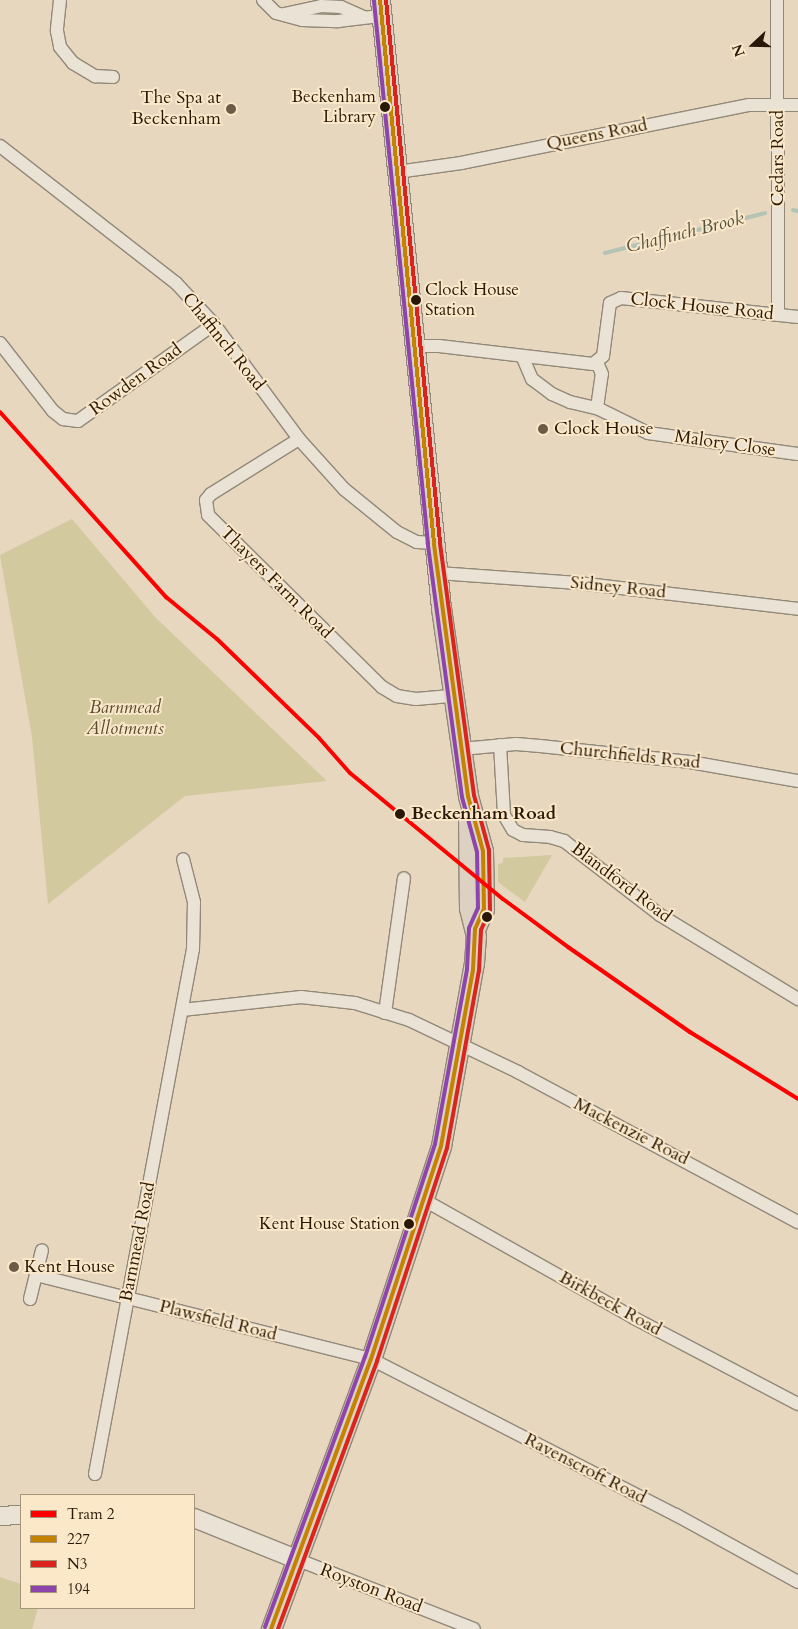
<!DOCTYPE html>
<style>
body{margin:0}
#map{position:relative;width:798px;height:1629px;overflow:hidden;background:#e6d7be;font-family:Cardo,serif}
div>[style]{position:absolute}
.green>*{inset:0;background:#d3c99f}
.stream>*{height:4px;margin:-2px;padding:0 2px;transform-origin:2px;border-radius:2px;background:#b4c3b4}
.roads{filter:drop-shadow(1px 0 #928878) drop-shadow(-1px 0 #928878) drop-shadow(0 1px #928878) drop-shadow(0 -1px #928878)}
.street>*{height:12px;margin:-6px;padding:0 6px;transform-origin:6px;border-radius:6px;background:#e9e2d5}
.secondary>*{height:18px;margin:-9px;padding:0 9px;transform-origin:9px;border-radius:9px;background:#e9e2d5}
.primary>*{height:19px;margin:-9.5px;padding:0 9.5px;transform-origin:9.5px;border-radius:9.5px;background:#ddd2c1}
.bus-1>*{height:4px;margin:-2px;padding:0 2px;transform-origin:2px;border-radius:2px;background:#c48202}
.bus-2>*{height:4px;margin:-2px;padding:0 2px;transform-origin:2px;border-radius:2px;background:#dc241f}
.bus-3>*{height:4px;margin:-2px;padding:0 2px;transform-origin:2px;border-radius:2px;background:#8e44ad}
.tram-1>*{height:4px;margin:-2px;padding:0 2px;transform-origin:2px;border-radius:2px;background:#f00}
.dots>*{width:14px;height:14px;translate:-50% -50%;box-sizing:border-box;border:2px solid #fae8c9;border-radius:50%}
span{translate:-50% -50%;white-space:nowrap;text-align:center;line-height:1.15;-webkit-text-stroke:4px #fae8c9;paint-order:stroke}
.bus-label{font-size:17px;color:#291807}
.right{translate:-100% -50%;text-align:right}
.left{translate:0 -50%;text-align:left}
.poi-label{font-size:18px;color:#291807}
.street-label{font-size:18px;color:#291807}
.park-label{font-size:18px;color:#584a2d;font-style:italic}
.stop-label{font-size:18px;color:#291807;font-weight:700}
.water-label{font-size:19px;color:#525142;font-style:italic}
.legend{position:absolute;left:20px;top:1494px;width:175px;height:115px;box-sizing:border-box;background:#fae8c9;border:1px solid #a6957b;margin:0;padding:6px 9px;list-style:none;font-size:15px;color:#291807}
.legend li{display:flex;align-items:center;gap:10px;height:25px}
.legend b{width:25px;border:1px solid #a6957b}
.north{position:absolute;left:728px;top:20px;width:50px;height:50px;-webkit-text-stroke:4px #fae8c9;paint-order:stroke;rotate:249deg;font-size:14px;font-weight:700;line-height:20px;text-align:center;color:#291807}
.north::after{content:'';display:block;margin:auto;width:18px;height:22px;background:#291807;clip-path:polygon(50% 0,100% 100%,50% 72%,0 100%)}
</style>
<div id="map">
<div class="green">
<div style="clip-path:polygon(72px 519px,155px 617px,327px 781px,185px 796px,48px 904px,32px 737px,0 555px)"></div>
<div style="clip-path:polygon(552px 855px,525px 902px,498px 882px,498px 864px,503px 863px,503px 858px)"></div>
<div style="clip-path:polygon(0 1577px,21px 1584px,21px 1608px,38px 1608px,32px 1629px,0 1629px)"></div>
</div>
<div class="stream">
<div style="left:793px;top:210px;width:5px;rotate:11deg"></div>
<div style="left:605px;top:253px;width:165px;rotate:-14deg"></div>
</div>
<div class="roads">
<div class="street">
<div style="left:60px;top:0;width:31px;rotate:96deg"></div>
<div style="left:57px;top:31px;width:16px;rotate:79deg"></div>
<div style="left:60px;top:47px;width:21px;rotate:51deg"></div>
<div style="left:73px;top:63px;width:26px;rotate:31deg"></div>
<div style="left:95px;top:76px;width:18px;rotate:3deg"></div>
<div style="left:263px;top:0;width:18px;rotate:45deg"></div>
<div style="left:276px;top:13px;width:27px;rotate:15deg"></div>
<div style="left:302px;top:20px;width:36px;rotate:2deg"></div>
<div style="left:338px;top:21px;width:42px;rotate:-6.8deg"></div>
<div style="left:777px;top:0;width:315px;rotate:89.8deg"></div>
<div style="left:284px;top:14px;width:38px;rotate:-12deg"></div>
<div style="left:321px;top:6px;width:20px;rotate:3deg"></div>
<div style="left:341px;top:7px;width:24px;rotate:24deg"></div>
<div style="left:0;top:146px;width:223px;rotate:37.9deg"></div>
<div style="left:176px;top:283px;width:56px;rotate:47.2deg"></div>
<div style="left:214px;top:324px;width:143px;rotate:53.5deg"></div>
<div style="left:299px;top:439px;width:67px;rotate:48deg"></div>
<div style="left:344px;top:489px;width:68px;rotate:39.1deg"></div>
<div style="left:397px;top:532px;width:22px;rotate:27deg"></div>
<div style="left:417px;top:542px;width:17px;rotate:3deg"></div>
<div style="left:397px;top:172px;width:65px;rotate:-8deg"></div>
<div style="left:461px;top:163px;width:294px;rotate:-11.4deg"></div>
<div style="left:749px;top:105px;width:49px"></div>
<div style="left:0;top:343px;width:86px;rotate:52.1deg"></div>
<div style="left:53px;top:411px;width:13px;rotate:39deg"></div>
<div style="left:63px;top:419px;width:15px;rotate:8deg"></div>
<div style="left:78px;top:421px;width:167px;rotate:-35.5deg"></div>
<div style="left:416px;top:346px;width:23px"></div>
<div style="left:439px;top:346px;width:155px;rotate:6.7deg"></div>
<div style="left:593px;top:364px;width:13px;rotate:-39deg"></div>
<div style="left:603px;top:356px;width:53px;rotate:-82.5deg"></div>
<div style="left:610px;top:303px;width:12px;rotate:-24deg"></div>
<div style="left:621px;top:298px;width:178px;rotate:6.1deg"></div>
<div style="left:523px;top:358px;width:23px;rotate:67deg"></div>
<div style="left:532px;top:379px;width:25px;rotate:37deg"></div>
<div style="left:552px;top:394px;width:20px;rotate:24deg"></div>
<div style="left:570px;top:402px;width:28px;rotate:13deg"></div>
<div style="left:597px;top:408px;width:34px;rotate:-82deg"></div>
<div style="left:602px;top:374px;width:13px;rotate:-113deg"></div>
<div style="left:597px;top:408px;width:57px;rotate:26.1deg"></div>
<div style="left:648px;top:433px;width:151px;rotate:8deg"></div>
<div style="left:299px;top:439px;width:104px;rotate:148deg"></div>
<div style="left:211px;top:494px;width:8px;rotate:130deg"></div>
<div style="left:206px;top:500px;width:15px;rotate:82deg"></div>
<div style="left:208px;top:515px;width:245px;rotate:44.7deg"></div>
<div style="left:382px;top:687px;width:17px;rotate:31deg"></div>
<div style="left:397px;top:696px;width:19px;rotate:9deg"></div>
<div style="left:416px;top:699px;width:37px;rotate:-5deg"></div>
<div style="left:438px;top:573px;width:140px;rotate:4.1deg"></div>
<div style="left:578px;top:583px;width:222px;rotate:6.7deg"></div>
<div style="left:500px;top:745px;width:70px;rotate:86.7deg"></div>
<div style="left:504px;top:815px;width:17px;rotate:59deg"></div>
<div style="left:513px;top:830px;width:11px;rotate:27deg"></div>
<div style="left:523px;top:835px;width:27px;rotate:4deg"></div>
<div style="left:550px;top:837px;width:15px;rotate:16deg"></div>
<div style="left:564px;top:841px;width:121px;rotate:37.6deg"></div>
<div style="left:660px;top:915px;width:162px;rotate:31.3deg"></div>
<div style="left:461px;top:749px;width:55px;rotate:-5.2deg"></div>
<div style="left:516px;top:744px;width:24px;rotate:5deg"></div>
<div style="left:540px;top:746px;width:151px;rotate:6.1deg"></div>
<div style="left:690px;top:762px;width:110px;rotate:10deg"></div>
<div style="left:182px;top:1010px;width:120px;rotate:-6.2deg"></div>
<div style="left:301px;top:997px;width:54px;rotate:6.3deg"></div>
<div style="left:355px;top:1003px;width:57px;rotate:17.5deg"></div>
<div style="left:409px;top:1020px;width:121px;rotate:25.5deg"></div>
<div style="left:518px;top:1072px;width:318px;rotate:28.2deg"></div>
<div style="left:385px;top:1013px;width:136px;rotate:-82deg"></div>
<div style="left:424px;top:1200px;width:241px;rotate:29.3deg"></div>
<div style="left:634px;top:1318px;width:185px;rotate:27.7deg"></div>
<div style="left:36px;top:1275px;width:345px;rotate:14.1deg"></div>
<div style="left:371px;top:1359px;width:343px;rotate:27.1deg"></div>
<div style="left:676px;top:1515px;width:139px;rotate:28.8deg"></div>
<div style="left:30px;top:1299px;width:50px;rotate:-76.2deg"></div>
<div style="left:95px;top:1474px;width:534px;rotate:-79.43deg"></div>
<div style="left:193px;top:949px;width:47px;rotate:-88.8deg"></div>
<div style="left:194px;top:902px;width:44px;rotate:-104.3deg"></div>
<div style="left:296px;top:1559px;width:191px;rotate:21.5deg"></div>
</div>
<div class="secondary">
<div style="left:0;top:1516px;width:21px;rotate:-3deg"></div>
<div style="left:194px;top:1518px;width:110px;rotate:21.9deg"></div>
</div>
<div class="primary">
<div style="left:380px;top:0;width:611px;rotate:84.27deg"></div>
<div style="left:441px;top:608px;width:190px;rotate:81.8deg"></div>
<div style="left:468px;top:796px;width:57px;rotate:74.7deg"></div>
<div style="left:483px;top:851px;width:58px;rotate:89deg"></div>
<div style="left:484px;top:909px;width:22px;rotate:114deg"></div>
<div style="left:271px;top:1629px;width:288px;rotate:-69.7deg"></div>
<div style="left:371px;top:1359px;width:224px;rotate:-71.8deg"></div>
<div style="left:441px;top:1146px;width:186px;rotate:-79.8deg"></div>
<div style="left:474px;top:963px;width:27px;rotate:-86deg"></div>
<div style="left:476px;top:936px;width:29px;rotate:-104deg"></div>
<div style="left:469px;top:908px;width:89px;rotate:-90.6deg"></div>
</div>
</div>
<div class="bus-1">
<div style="left:271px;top:1629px;width:288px;rotate:-69.7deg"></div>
<div style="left:371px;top:1359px;width:224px;rotate:-71.8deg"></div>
<div style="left:441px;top:1146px;width:179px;rotate:-79.7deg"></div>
<div style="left:473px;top:970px;width:41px;rotate:-87.2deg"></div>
<div style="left:475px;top:929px;width:22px;rotate:-66deg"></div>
<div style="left:484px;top:909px;width:58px;rotate:-91deg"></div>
<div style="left:483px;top:851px;width:57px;rotate:-105.3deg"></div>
<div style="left:468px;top:796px;width:255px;rotate:-97.7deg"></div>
<div style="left:434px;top:543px;width:546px;rotate:-95.68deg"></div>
</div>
<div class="bus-2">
<div style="left:278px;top:1629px;width:286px;rotate:-69.7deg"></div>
<div style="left:377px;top:1361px;width:224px;rotate:-71.8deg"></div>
<div style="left:447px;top:1148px;width:180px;rotate:-79.8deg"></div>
<div style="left:479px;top:971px;width:41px;rotate:-87.2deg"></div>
<div style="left:481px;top:930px;width:22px;rotate:-66deg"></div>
<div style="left:490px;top:910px;width:60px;rotate:-91deg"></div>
<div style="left:489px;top:850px;width:57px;rotate:-105.3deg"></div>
<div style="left:474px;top:795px;width:255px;rotate:-97.7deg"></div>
<div style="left:440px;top:542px;width:545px;rotate:-95.69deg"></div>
</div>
<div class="bus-3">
<div style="left:265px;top:1627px;width:288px;rotate:-69.7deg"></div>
<div style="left:365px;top:1357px;width:224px;rotate:-71.8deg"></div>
<div style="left:435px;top:1144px;width:178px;rotate:-79.6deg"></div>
<div style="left:467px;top:969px;width:41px;rotate:-87.2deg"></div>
<div style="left:469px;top:928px;width:22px;rotate:-66deg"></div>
<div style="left:478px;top:908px;width:56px;rotate:-91deg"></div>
<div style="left:477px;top:852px;width:57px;rotate:-105.3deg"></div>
<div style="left:462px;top:797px;width:255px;rotate:-97.7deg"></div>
<div style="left:428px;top:544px;width:546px;rotate:-95.68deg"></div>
</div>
<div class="tram-1">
<div style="left:0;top:412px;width:249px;rotate:48.1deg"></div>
<div style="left:166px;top:597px;width:66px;rotate:39.5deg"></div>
<div style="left:217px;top:639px;width:142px;rotate:44.1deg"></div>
<div style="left:319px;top:738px;width:47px;rotate:48.5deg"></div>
<div style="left:350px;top:773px;width:198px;rotate:39.5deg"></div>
<div style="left:503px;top:899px;width:81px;rotate:36.4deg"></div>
<div style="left:568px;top:947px;width:149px;rotate:34.9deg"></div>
<div style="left:690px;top:1032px;width:127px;rotate:31.8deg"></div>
</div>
<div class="dots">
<div style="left:385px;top:107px;background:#291807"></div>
<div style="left:231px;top:109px;background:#6b5b47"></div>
<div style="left:416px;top:300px;background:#291807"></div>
<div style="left:543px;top:429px;background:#6b5b47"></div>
<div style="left:400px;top:814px;background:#291807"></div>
<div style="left:487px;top:917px;background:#291807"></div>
<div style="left:409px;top:1224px;background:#291807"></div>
<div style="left:14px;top:1267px;background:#6b5b47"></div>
</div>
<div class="bus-label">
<span class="right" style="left:376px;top:107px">Beckenham<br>Library</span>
<span class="left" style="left:425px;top:300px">Clock House<br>Station</span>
<span class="right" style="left:400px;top:1224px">Kent House Station</span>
</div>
<div class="poi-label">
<span class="right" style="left:221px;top:109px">The Spa at<br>Beckenham</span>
<span class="left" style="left:554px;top:429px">Clock House</span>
<span class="left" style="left:24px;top:1267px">Kent House</span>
</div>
<div class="street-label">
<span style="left:597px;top:135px;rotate:-11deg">Queens Road</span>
<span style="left:778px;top:158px;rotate:-90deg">Cedars Road</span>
<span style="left:702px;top:307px;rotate:6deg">Clock House Road</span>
<span style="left:223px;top:342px;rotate:51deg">Chaffinch Road</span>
<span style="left:136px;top:380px;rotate:-36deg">Rowden Road</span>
<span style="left:725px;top:444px;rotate:8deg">Malory Close</span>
<span style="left:276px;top:583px;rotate:45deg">Thayers Farm Road</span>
<span style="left:618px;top:588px;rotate:6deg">Sidney Road</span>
<span style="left:630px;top:756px;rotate:6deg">Churchfields Road</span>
<span style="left:621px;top:883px;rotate:37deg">Blandford Road</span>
<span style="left:631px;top:1132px;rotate:27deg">Mackenzie Road</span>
<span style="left:138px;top:1242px;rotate:-79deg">Barnmead Road</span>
<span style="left:610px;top:1304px;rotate:29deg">Birkbeck Road</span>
<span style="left:218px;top:1321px;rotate:14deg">Plawsfield Road</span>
<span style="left:585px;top:1469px;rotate:27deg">Ravenscroft Road</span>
<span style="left:371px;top:1589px;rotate:21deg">Royston Road</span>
</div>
<div class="park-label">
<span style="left:125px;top:719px">Barnmead<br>Allotments</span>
</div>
<div class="stop-label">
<span class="left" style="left:411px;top:814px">Beckenham Road</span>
</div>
<div class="water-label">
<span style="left:685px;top:233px;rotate:-14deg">Chaffinch Brook</span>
</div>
<ul class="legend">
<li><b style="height:6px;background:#f00"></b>Tram 2</li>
<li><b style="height:6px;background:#c48202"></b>227</li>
<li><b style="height:6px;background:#dc241f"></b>N3</li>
<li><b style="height:6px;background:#8e44ad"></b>194</li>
</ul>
<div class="north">N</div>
</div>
